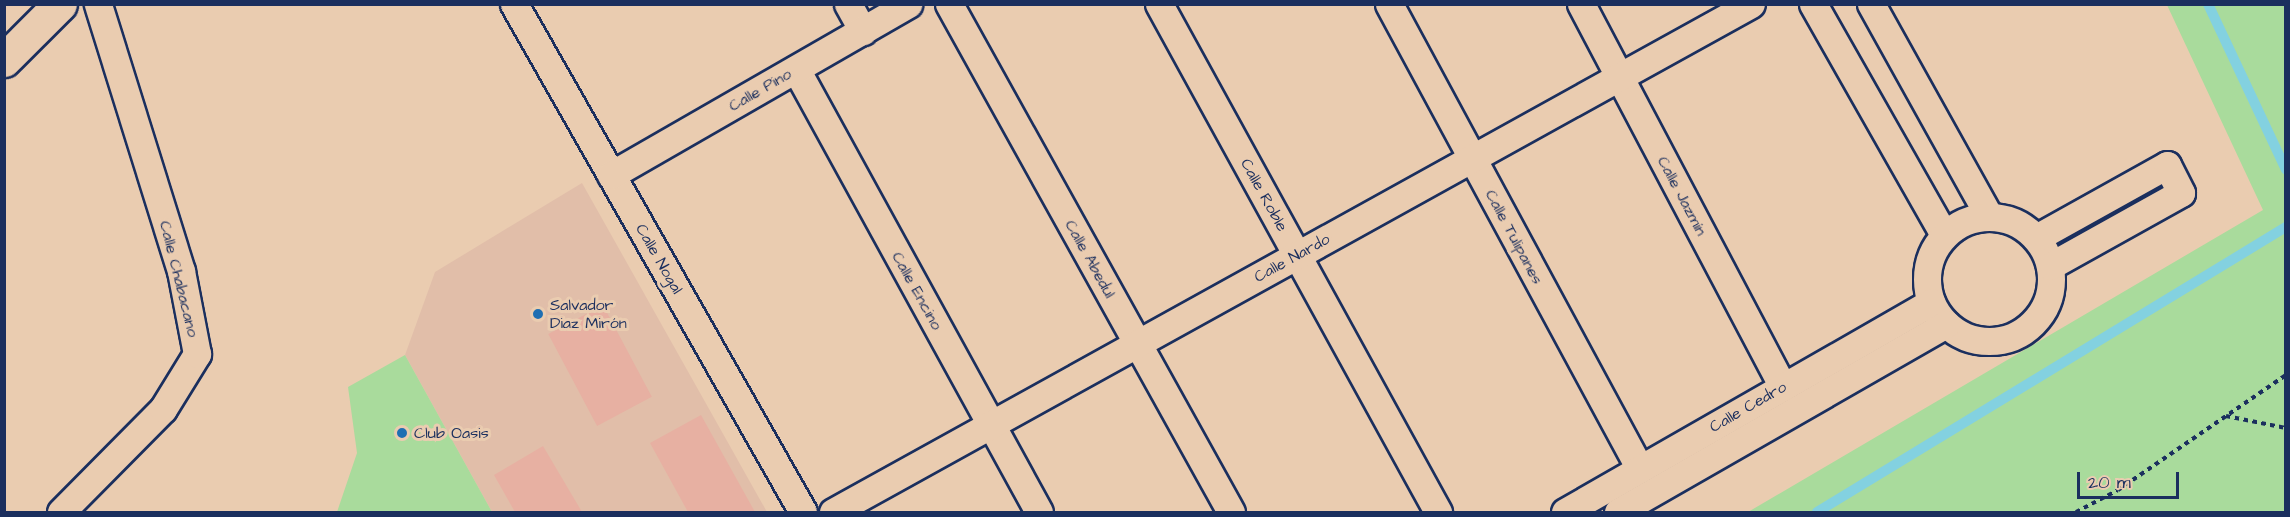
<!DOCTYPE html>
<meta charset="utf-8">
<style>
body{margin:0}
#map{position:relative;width:2290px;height:517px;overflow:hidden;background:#eaccb0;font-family:"Architects Daughter",sans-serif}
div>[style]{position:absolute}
.built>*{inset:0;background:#e1bea9}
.green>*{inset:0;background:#a9db9c}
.stream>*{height:10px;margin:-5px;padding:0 5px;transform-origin:5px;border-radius:5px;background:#83d1e0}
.building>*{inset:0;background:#e7b0a2;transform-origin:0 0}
.path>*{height:4px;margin-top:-2px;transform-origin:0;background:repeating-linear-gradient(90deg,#1b2f5e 0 4.5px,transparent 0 9px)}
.roads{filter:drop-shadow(2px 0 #1b2f5e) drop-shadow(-2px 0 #1b2f5e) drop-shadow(0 2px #1b2f5e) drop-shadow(0 -2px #1b2f5e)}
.street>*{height:27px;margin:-13.5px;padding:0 13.5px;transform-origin:13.5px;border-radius:13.5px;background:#eaccb0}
.street>.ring{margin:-13.5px;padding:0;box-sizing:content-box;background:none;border:27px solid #eaccb0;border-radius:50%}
.secondary>*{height:33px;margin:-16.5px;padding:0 16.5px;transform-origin:16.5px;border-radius:16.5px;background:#eaccb0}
.dots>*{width:16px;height:16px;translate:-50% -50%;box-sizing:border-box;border:3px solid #eaccb0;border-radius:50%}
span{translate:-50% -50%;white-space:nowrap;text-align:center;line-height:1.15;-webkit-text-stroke:6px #eaccb0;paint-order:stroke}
.street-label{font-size:16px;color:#1b2f5e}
.poi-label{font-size:16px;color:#1b2f5e}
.left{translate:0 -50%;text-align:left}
.frame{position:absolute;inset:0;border:6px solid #1b2f5e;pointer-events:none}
.scale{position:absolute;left:2077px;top:472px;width:102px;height:27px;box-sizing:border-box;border:3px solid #1b2f5e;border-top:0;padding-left:8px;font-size:18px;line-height:21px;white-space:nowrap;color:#1b2f5e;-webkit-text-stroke:4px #eaccb0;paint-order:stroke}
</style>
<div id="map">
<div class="built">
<div style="clip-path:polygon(582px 183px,767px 512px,492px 512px,405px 355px,435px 272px)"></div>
</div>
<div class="green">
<div style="clip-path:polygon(2167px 5px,2285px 5px,2285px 512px,1748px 512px,2263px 210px)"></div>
<div style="clip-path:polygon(405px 355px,492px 512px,337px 512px,357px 453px,348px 387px)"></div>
</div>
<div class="stream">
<div style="left:2208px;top:4px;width:183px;rotate:64.8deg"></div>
<div style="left:1817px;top:512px;width:549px;rotate:-31.29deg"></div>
</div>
<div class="building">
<div style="left:603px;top:305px;width:104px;height:62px;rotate:62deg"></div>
<div style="clip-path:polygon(701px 415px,755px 512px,688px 512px,650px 443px)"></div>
<div style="clip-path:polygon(543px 446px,582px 512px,515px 512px,494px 475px)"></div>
</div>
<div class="path">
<div style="left:2226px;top:416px;width:61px;rotate:11.3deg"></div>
<div style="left:2076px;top:512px;width:47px;rotate:-27.6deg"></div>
<div style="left:2118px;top:490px;width:204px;rotate:-34.4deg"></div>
</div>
<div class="roads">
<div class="street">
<div style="left:514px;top:4px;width:584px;rotate:60.36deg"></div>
<div style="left:848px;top:4px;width:31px;rotate:61deg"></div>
<div style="left:949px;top:4px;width:581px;rotate:60.96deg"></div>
<div style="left:1159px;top:4px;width:580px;rotate:61.22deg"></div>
<div style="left:1389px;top:4px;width:528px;rotate:61.64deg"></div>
<div style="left:1581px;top:4px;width:433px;rotate:62.2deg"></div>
<div style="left:1813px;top:4px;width:266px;rotate:60.4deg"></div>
<div style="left:1871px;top:4px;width:243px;rotate:60.9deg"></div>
<div style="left:796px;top:69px;width:505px;rotate:61.25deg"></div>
<div style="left:611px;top:175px;width:343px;rotate:-29.9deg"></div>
<div class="ring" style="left:1927px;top:217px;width:97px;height:97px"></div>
<div style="left:2036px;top:238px;width:150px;rotate:-29.1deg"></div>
<div style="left:2167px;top:165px;width:31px;rotate:63deg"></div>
<div style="left:2181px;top:193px;width:150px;rotate:150.9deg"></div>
<div style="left:61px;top:512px;width:145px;rotate:-45.3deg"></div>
<div style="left:163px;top:409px;width:65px;rotate:-58.3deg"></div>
<div style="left:197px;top:354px;width:85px;rotate:-100.9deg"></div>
<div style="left:181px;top:271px;width:280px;rotate:-107.3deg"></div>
<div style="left:833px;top:512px;width:1049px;rotate:-28.96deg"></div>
<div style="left:1565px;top:512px;width:422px;rotate:-29.8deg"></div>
<div style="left:1618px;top:512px;width:378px;rotate:-29.8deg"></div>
</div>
<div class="secondary">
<div style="left:4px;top:60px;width:79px;rotate:-45deg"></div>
</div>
</div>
<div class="dots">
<div style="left:538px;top:314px;background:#1f6fb2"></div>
<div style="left:402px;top:433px;background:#1f6fb2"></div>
</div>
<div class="street-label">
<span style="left:760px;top:90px;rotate:-30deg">Calle Pino</span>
<span style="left:1264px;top:195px;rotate:61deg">Calle Roble</span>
<span style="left:1682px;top:196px;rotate:62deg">Calle Jazmín</span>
<span style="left:1514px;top:237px;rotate:62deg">Calle Tulipanes</span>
<span style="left:1292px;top:258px;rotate:-29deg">Calle Nardo</span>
<span style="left:659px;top:259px;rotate:60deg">Calle Nogal</span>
<span style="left:1090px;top:259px;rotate:61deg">Calle Abedul</span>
<span style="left:179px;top:279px;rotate:76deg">Calle Chabacano</span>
<span style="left:917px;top:291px;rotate:61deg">Calle Encino</span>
<span style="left:1748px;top:407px;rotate:-30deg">Calle Cedro</span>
</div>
<div class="poi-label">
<span class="left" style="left:550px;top:314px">Salvador<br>Diaz Mirón</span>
<span class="left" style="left:414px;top:433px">Club Oasis</span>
</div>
<div class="frame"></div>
<div class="scale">20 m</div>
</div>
